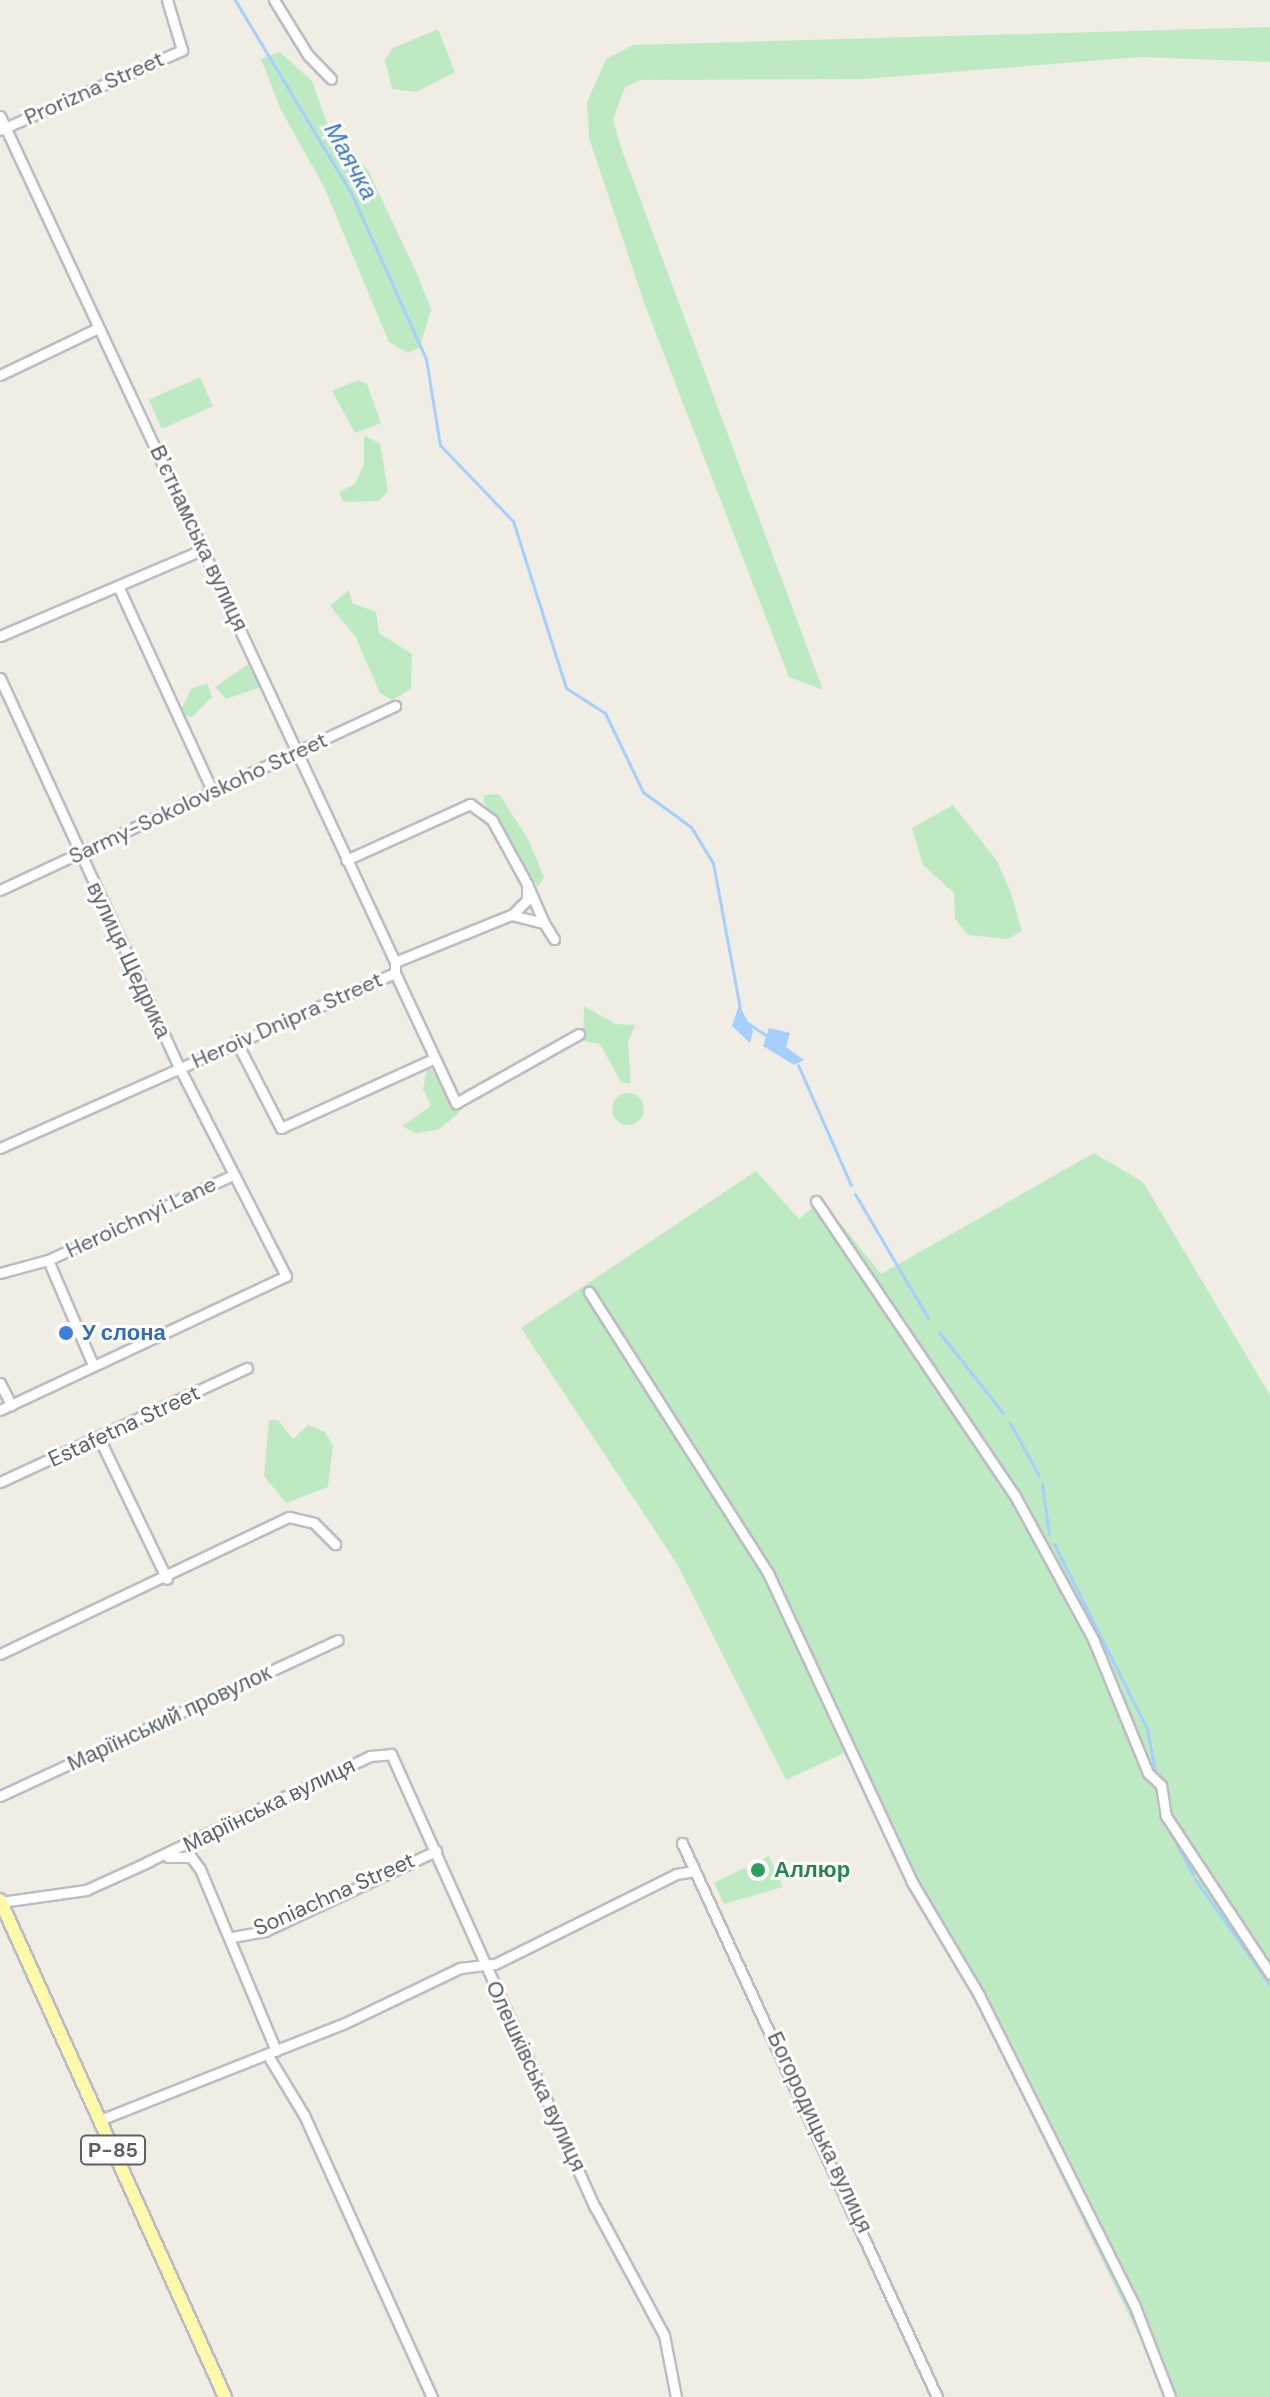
<!DOCTYPE html>
<meta charset="utf-8">
<style>
body{margin:0}
#map{position:relative;width:1270px;height:2397px;overflow:hidden;background:#f0eee4;font-family:"DM Sans",sans-serif}
div>[style]{position:absolute}
.green>*{inset:0;background:#beeac3;transform-origin:0 0}
.round{border-radius:50%}
.water>*{inset:0;background:#a5cfff}
.stream>*{height:3px;margin:-1.5px;padding:0 1.5px;transform-origin:1.5px;border-radius:1.5px;background:#a5cfff}
.roads{filter:drop-shadow(2px 0 #bcbdc4) drop-shadow(-2px 0 #bcbdc4) drop-shadow(0 2px #bcbdc4) drop-shadow(0 -2px #bcbdc4)}
.minor>*{height:9px;margin:-4.5px;padding:0 4.5px;transform-origin:4.5px;border-radius:4.5px;background:#fff}
.major>*{height:12px;margin:-6px;padding:0 6px;transform-origin:6px;border-radius:6px;background:#fffaaa}
.dots>*{width:22px;height:22px;translate:-50% -50%;box-sizing:border-box;border:4px solid #fff;border-radius:50%}
span{translate:-50% -50%;white-space:nowrap;text-align:center;line-height:1.15;-webkit-text-stroke:6px #fff;paint-order:stroke}
.shield-label span{padding:2px 6px;background:#fff;border:2px solid;border-radius:6px;-webkit-text-stroke-width:0}
.shield-label{font-size:20px;color:#5c5f66;font-weight:700}
.street-label{font-size:22px;color:#5c5f66}
.shop-label{font-size:22px;color:#366cbe;font-weight:700}
.left{translate:0 -50%;text-align:left}
.leisure-label{font-size:22px;color:#27864d;font-weight:700}
.water-label{font-size:24px;color:#3c75ce;font-style:italic}
</style>
<div id="map">
<div class="green">
<div style="clip-path:polygon(1270px 27px,1270px 62px,1140px 57px,864px 79px,641px 80px,625px 87px,613px 120px,622px 150px,823px 690px,789px 677px,645px 305px,589px 138px,587px 102px,606px 59px,633px 45px)"></div>
<div style="clip-path:polygon(438px 29px,455px 72px,416px 92px,392px 89px,385px 60px,393px 48px)"></div>
<div style="clip-path:polygon(280px 52px,312px 81px,330px 131px,368px 170px,418px 276px,431px 309px,420px 347px,408px 353px,389px 342px,324px 187px,280px 108px,261px 59px)"></div>
<div style="left:200px;top:377px;width:32px;height:56px;rotate:66deg"></div>
<div style="clip-path:polygon(358px 380px,367px 384px,381px 423px,355px 433px,332px 391px)"></div>
<div style="clip-path:polygon(364px 436px,380px 443px,388px 491px,379px 501px,343px 502px,339px 492px,355px 484px,364px 464px)"></div>
<div style="clip-path:polygon(349px 590px,352px 603px,376px 612px,379px 633px,412px 654px,411px 689px,393px 700px,380px 693px,355px 636px,330px 606px)"></div>
<div style="clip-path:polygon(250px 663px,264px 686px,226px 699px,215px 687px)"></div>
<div style="clip-path:polygon(207px 683px,212px 697px,192px 717px,179px 714px,191px 689px)"></div>
<div style="clip-path:polygon(499px 794px,529px 841px,544px 877px,538px 887px,484px 803px,484px 795px)"></div>
<div style="clip-path:polygon(953px 805px,997px 861px,1011px 893px,1022px 931px,1008px 939px,968px 935px,955px 919px,954px 893px,923px 865px,912px 828px)"></div>
<div style="clip-path:polygon(584px 1006px,616px 1024px,635px 1025px,628px 1043px,631px 1084px,621px 1082px,600px 1044px,583px 1041px)"></div>
<div style="clip-path:polygon(428px 1065px,460px 1112px,438px 1130px,415px 1133px,402px 1126px,431px 1106px,423px 1089px)"></div>
<div class="round" style="left:612px;top:1093px;width:32px;height:32px"></div>
<div style="clip-path:polygon(1094px 1153px,1143px 1182px,1270px 1395px,1270px 2397px,1169px 2397px,894px 1834px,844px 1753px,786px 1780px,677px 1564px,521px 1328px,756px 1171px,799px 1219px,822px 1200px,881px 1274px)"></div>
<div style="clip-path:polygon(269px 1420px,278px 1420px,293px 1439px,308px 1425px,325px 1432px,333px 1446px,328px 1487px,286px 1503px,264px 1476px)"></div>
<div style="clip-path:polygon(769px 1856px,783px 1887px,724px 1904px,714px 1883px)"></div>
</div>
<div class="water">
<div style="clip-path:polygon(739px 1005px,753px 1031px,750px 1043px,732px 1026px)"></div>
<div style="clip-path:polygon(769px 1028px,790px 1033px,786px 1047px,804px 1060px,794px 1065px,763px 1046px)"></div>
</div>
<div class="stream">
<div style="left:235px;top:0;width:227px;rotate:59deg"></div>
<div style="left:352px;top:195px;width:180px;rotate:65.7deg"></div>
<div style="left:426px;top:359px;width:87px;rotate:80.8deg"></div>
<div style="left:440px;top:445px;width:105px;rotate:46.2deg"></div>
<div style="left:513px;top:521px;width:175px;rotate:72.4deg"></div>
<div style="left:566px;top:688px;width:46px;rotate:32.7deg"></div>
<div style="left:605px;top:713px;width:88px;rotate:64.3deg"></div>
<div style="left:643px;top:792px;width:59px;rotate:36.1deg"></div>
<div style="left:691px;top:827px;width:42px;rotate:58.6deg"></div>
<div style="left:713px;top:863px;width:147px;rotate:79.5deg"></div>
<div style="left:749px;top:1024px;width:20px;rotate:33deg"></div>
<div style="left:798px;top:1065px;width:131px;rotate:66.2deg"></div>
<div style="left:855px;top:1194px;width:144px;rotate:59.5deg"></div>
<div style="left:939px;top:1332px;width:103px;rotate:51.7deg"></div>
<div style="left:1010px;top:1423px;width:60px;rotate:61.3deg"></div>
<div style="left:1042px;top:1484px;width:50px;rotate:82deg"></div>
<div style="left:1054px;top:1544px;width:207px;rotate:63.3deg"></div>
<div style="left:1147px;top:1729px;width:48px;rotate:79.2deg"></div>
<div style="left:1156px;top:1784px;width:27px;rotate:82deg"></div>
<div style="left:1160px;top:1811px;width:72px;rotate:62.7deg"></div>
<div style="left:1195px;top:1879px;width:130px;rotate:54.7deg"></div>
</div>
<div class="roads">
<div class="minor">
<div style="left:274px;top:0;width:65px;rotate:58.3deg"></div>
<div style="left:308px;top:55px;width:33px;rotate:46deg"></div>
<div style="left:0;top:116px;width:934px;rotate:64.97deg"></div>
<div style="left:0;top:130px;width:199px;rotate:-23.7deg"></div>
<div style="left:182px;top:50px;width:52px;rotate:-106.7deg"></div>
<div style="left:0;top:375px;width:109px;rotate:-25.6deg"></div>
<div style="left:118px;top:586px;width:222px;rotate:65.3deg"></div>
<div style="left:0;top:636px;width:222px;rotate:-23.1deg"></div>
<div style="left:0;top:678px;width:428px;rotate:65.3deg"></div>
<div style="left:179px;top:1067px;width:235px;rotate:62.9deg"></div>
<div style="left:286px;top:1276px;width:316px;rotate:154.9deg"></div>
<div style="left:346px;top:860px;width:136px;rotate:-24.3deg"></div>
<div style="left:470px;top:804px;width:27px;rotate:36deg"></div>
<div style="left:492px;top:820px;width:73px;rotate:61.3deg"></div>
<div style="left:0;top:890px;width:436px;rotate:-25deg"></div>
<div style="left:514px;top:913px;width:18px;rotate:-45deg"></div>
<div style="left:527px;top:900px;width:16px;rotate:-90deg"></div>
<div style="left:527px;top:884px;width:43px;rotate:66.4deg"></div>
<div style="left:395px;top:973px;width:144px;rotate:64.9deg"></div>
<div style="left:456px;top:1103px;width:141px;rotate:-29.3deg"></div>
<div style="left:236px;top:1041px;width:98px;rotate:62.7deg"></div>
<div style="left:281px;top:1128px;width:165px;rotate:-24.4deg"></div>
<div style="left:0;top:1148px;width:432px;rotate:-23.9deg"></div>
<div style="left:395px;top:973px;width:11px;rotate:-90deg"></div>
<div style="left:395px;top:962px;width:125px;rotate:-22.1deg"></div>
<div style="left:511px;top:915px;width:34px;rotate:14deg"></div>
<div style="left:544px;top:923px;width:19px;rotate:58deg"></div>
<div style="left:816px;top:1201px;width:354px;rotate:56deg"></div>
<div style="left:1014px;top:1494px;width:165px;rotate:61.4deg"></div>
<div style="left:1093px;top:1639px;width:145px;rotate:67.7deg"></div>
<div style="left:1148px;top:1773px;width:18px;rotate:43deg"></div>
<div style="left:1161px;top:1785px;width:31px;rotate:81deg"></div>
<div style="left:1166px;top:1816px;width:189px;rotate:56.6deg"></div>
<div style="left:48px;top:1260px;width:114px;rotate:66.8deg"></div>
<div style="left:0;top:1273px;width:50px;rotate:-15.2deg"></div>
<div style="left:48px;top:1260px;width:204px;rotate:-24.7deg"></div>
<div style="left:589px;top:1292px;width:333px;rotate:57.5deg"></div>
<div style="left:768px;top:1573px;width:341px;rotate:65deg"></div>
<div style="left:912px;top:1882px;width:131px;rotate:59.3deg"></div>
<div style="left:979px;top:1995px;width:346px;rotate:63.4deg"></div>
<div style="left:1134px;top:2304px;width:100px;rotate:68.8deg"></div>
<div style="left:0;top:1383px;width:25px;rotate:63deg"></div>
<div style="left:100px;top:1440px;width:154px;rotate:64.3deg"></div>
<div style="left:0;top:1482px;width:272px;rotate:-24.8deg"></div>
<div style="left:0;top:1654px;width:320px;rotate:-25.4deg"></div>
<div style="left:289px;top:1517px;width:26px;rotate:13deg"></div>
<div style="left:314px;top:1523px;width:30px;rotate:45deg"></div>
<div style="left:0;top:1796px;width:372px;rotate:-24.8deg"></div>
<div style="left:682px;top:1843px;width:610px;rotate:65.28deg"></div>
<div style="left:168px;top:1857px;width:23px"></div>
<div style="left:191px;top:1857px;width:15px;rotate:53deg"></div>
<div style="left:200px;top:1869px;width:197px;rotate:67.3deg"></div>
<div style="left:147px;top:1862px;width:247px;rotate:-25.4deg"></div>
<div style="left:370px;top:1756px;width:21px;rotate:-5deg"></div>
<div style="left:391px;top:1754px;width:497px;rotate:65.8deg"></div>
<div style="left:595px;top:2207px;width:145px;rotate:61.7deg"></div>
<div style="left:664px;top:2335px;width:63px;rotate:79deg"></div>
<div style="left:1px;top:1902px;width:86px;rotate:-8deg"></div>
<div style="left:86px;top:1890px;width:70px;rotate:-24.4deg"></div>
<div style="left:232px;top:1937px;width:34px;rotate:-10deg"></div>
<div style="left:265px;top:1931px;width:189px;rotate:-25.1deg"></div>
<div style="left:267px;top:2054px;width:71px;rotate:58.8deg"></div>
<div style="left:304px;top:2115px;width:310px;rotate:65.6deg"></div>
<div style="left:100px;top:2120px;width:261px;rotate:-21.6deg"></div>
<div style="left:343px;top:2024px;width:130px;rotate:-25.6deg"></div>
<div style="left:460px;top:1968px;width:35px;rotate:-7deg"></div>
<div style="left:495px;top:1964px;width:202px;rotate:-26.4deg"></div>
<div style="left:676px;top:1874px;width:19px;rotate:-9deg"></div>
</div>
<div class="major">
<div style="left:0;top:1900px;width:546px;rotate:65.64deg"></div>
</div>
</div>
<div class="dots">
<div style="left:66px;top:1333px;background:#3f7fe0"></div>
<div style="left:758px;top:1870px;background:#2e9e5b"></div>
</div>
<div class="shield-label">
<span style="left:113px;top:2150px">Р-85</span>
</div>
<div class="street-label">
<span style="left:94px;top:88px;rotate:-24deg">Prorizna Street</span>
<span style="left:199px;top:538px;rotate:65deg">Вʼєтнамська вулиця</span>
<span style="left:198px;top:798px;rotate:-25deg">Sarmy-Sokolovskoho Street</span>
<span style="left:129px;top:960px;rotate:65deg">вулиця Щедрика</span>
<span style="left:287px;top:1020px;rotate:-24deg">Heroiv Dnipra Street</span>
<span style="left:141px;top:1217px;rotate:-25deg">Heroichnyi Lane</span>
<span style="left:124px;top:1426px;rotate:-25deg">Estafetna Street</span>
<span style="left:169px;top:1718px;rotate:-25deg">Маріїнський провулок</span>
<span style="left:269px;top:1805px;rotate:-26deg">Маріїнська вулиця</span>
<span style="left:334px;top:1894px;rotate:-24deg">Soniachna Street</span>
<span style="left:536px;top:2076px;rotate:65deg">Олешківська вулиця</span>
<span style="left:820px;top:2132px;rotate:65deg">Богородицька вулиця</span>
</div>
<div class="shop-label">
<span class="left" style="left:82px;top:1333px">У слона</span>
</div>
<div class="leisure-label">
<span class="left" style="left:774px;top:1870px">Аллюр</span>
</div>
<div class="water-label">
<span style="left:351px;top:161px;rotate:61deg">Маячка</span>
</div>
</div>
